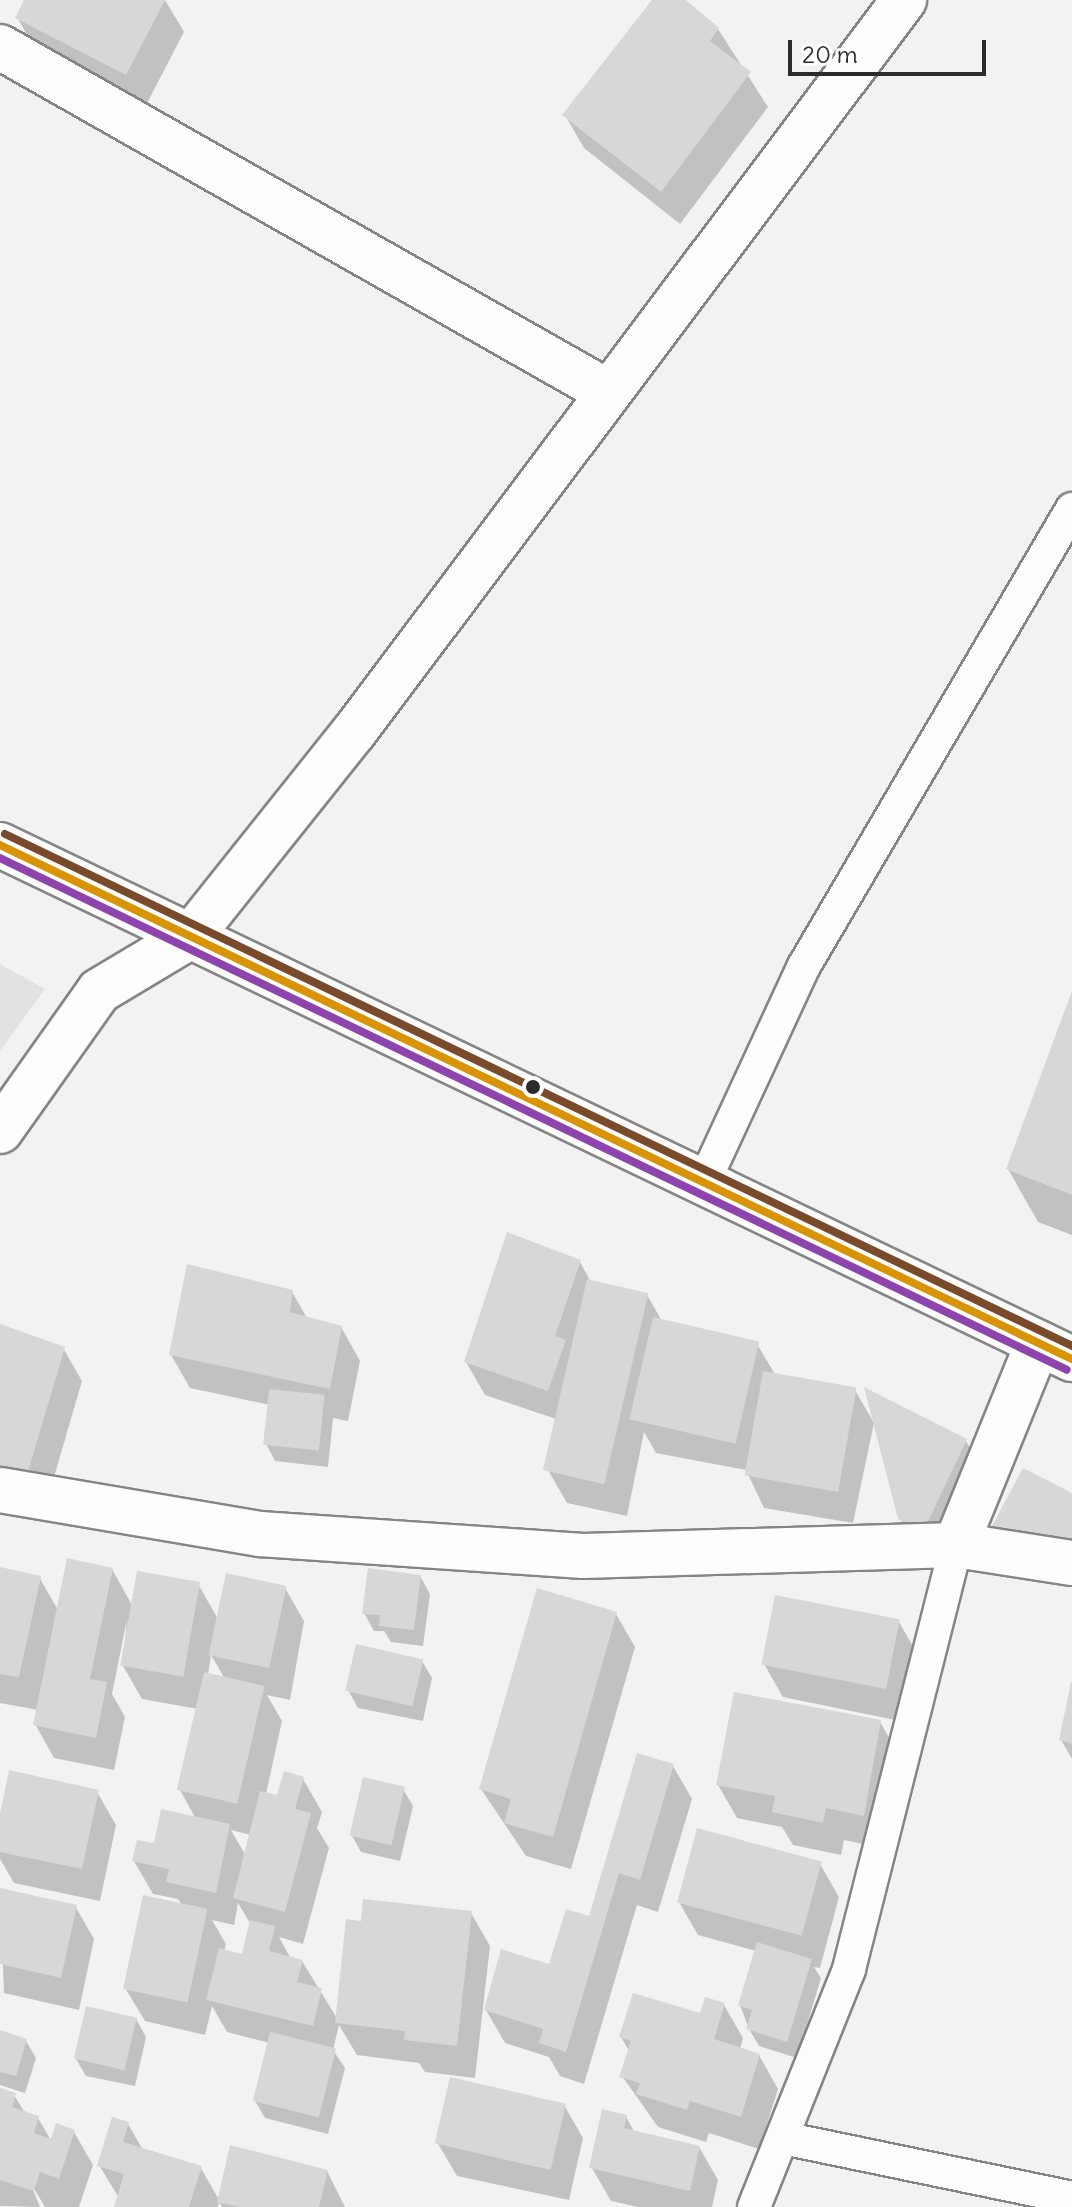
<!DOCTYPE html>
<style>
body{margin:0}
#map{position:relative;width:1072px;height:2207px;overflow:hidden;background:#f2f2f2;font-family:Delius,sans-serif}
div>[style]{position:absolute}
.built>*{inset:0;background:#e2e2e2}
.shadow>*{inset:0;background:#0003}
.building>*{inset:0;background:#d7d7d7;transform-origin:0 0}
.roads{filter:drop-shadow(2px 0 #858585) drop-shadow(-2px 0 #858585) drop-shadow(0 2px #858585) drop-shadow(0 -2px #858585)}
.service>*{height:32px;margin:-16px;padding:0 16px;transform-origin:16px;border-radius:16px;background:#fdfdfd}
.minor>*{height:44px;margin:-22px;padding:0 22px;transform-origin:22px;border-radius:22px;background:#fdfdfd}
.tertiary>*{height:44px;margin:-22px;padding:0 22px;transform-origin:22px;border-radius:22px;background:#fdfdfd}
.primary>*{height:44px;margin:-22px;padding:0 22px;transform-origin:22px;border-radius:22px;background:#fdfdfd}
.bus-1>*{height:8px;margin:-4px;padding:0 4px;transform-origin:4px;border-radius:4px;background:#d89406}
.bus-2>*{height:8px;margin:-4px;padding:0 4px;transform-origin:4px;border-radius:4px;background:#8e44ad}
.bus-3>*{height:8px;margin:-4px;padding:0 4px;transform-origin:4px;border-radius:4px;background:#7a4b2a}
.dots>*{width:22px;height:22px;translate:-50% -50%;box-sizing:border-box;border:4px solid #fff;border-radius:50%}
span{translate:-50% -50%;white-space:nowrap;text-align:center;line-height:1.15;-webkit-text-stroke:8px #fff;paint-order:stroke}
.scale{position:absolute;left:788px;top:40px;width:198px;height:36px;box-sizing:border-box;border:4px solid #2b2b2b;border-top:0;padding-left:10px;font-size:24px;line-height:28px;white-space:nowrap;color:#2b2b2b;-webkit-text-stroke:6px #fff;paint-order:stroke}
</style>
<div id="map">
<div class="built">
<div style="clip-path:polygon(0 964px,45px 989px,0 1051px)"></div>
</div>
<div class="shadow">
<div style="clip-path:polygon(26px 0,165px 0,184px 32px,145px 107px,36px 51px,17px 17px)"></div>
<div style="clip-path:polygon(655px 0,683px 0,718px 29px,768px 107px,680px 224px,584px 148px,565px 115px)"></div>
<div style="clip-path:polygon(1072px 996px,1072px 1235px,1038px 1222px,1008px 1169px)"></div>
<div style="clip-path:polygon(580px 1262px,591px 1282px,647px 1295px,662px 1321px,757px 1344px,776px 1376px,855px 1390px,874px 1423px,853px 1523px,764px 1508px,746px 1470px,656px 1453px,644px 1432px,627px 1516px,567px 1503px,548px 1470px,559px 1420px,485px 1395px,466px 1362px)"></div>
<div style="clip-path:polygon(292px 1292px,307px 1318px,341px 1327px,360px 1361px,348px 1421px,333px 1418px,328px 1467px,275px 1461px,266px 1444px,270px 1405px,190px 1388px,171px 1355px)"></div>
<div style="clip-path:polygon(0 1326px,63px 1348px,82px 1381px,42px 1518px,0 1509px)"></div>
<div style="clip-path:polygon(966px 1441px,985px 1474px,919px 1552px,900px 1518px)"></div>
<div style="clip-path:polygon(evenodd,0 1569px,39px 1577px,58px 1610px,112px 1569px,133px 1607px,198px 1584px,218px 1619px,285px 1588px,304px 1621px,290px 1700px,267px 1695px,282px 1721px,266px 1794px,278px 1798px,303px 1779px,322px 1812px,317px 1828px,329px 1848px,303px 1944px,279px 1937px,291px 1959px,302px 1961px,338px 2020px,363px 1924px,471px 1913px,490px 1946px,475px 2078px,425px 2072px,419px 2063px,357px 2055px,339px 2025px,333px 2050px,345px 2068px,328px 2134px,265px 2118px,255px 2101px,270px 2043px,227px 2032px,212px 2006px,205px 2035px,145px 2021px,125px 1988px,182px 1905px,178px 1899px,153px 1894px,134px 1861px,196px 1819px,180px 1790px,198px 1709px,142px 1699px,123px 1666px,127px 1619px,112px 1694px,125px 1717px,114px 1770px,54px 1758px,35px 1724px,38px 1710px,0 1703px,0 1569px,211px 1655px,225px 1679px,208px 1675px,211px 1655px,0 1569px,231px 1830px,251px 1835px,246px 1856px,231px 1830px,0 1569px,238px 1903px,251px 1925px,243px 1956px,224px 1952px,226px 1944px,212px 1920px,234px 1925px,238px 1903px)"></div>
<div style="clip-path:polygon(420px 1576px,430px 1594px,423px 1646px,391px 1642px,384px 1631px,374px 1631px,364px 1613px)"></div>
<div style="clip-path:polygon(616px 1614px,635px 1647px,571px 1869px,526px 1856px,481px 1789px)"></div>
<div style="clip-path:polygon(899px 1622px,918px 1655px,905px 1722px,783px 1697px,764px 1664px)"></div>
<div style="clip-path:polygon(422px 1661px,432px 1678px,423px 1721px,358px 1708px,348px 1690px)"></div>
<div style="clip-path:polygon(1072px 1685px,1072px 1759px,1061px 1740px)"></div>
<div style="clip-path:polygon(880px 1722px,899px 1755px,882px 1848px,844px 1840px,841px 1855px,793px 1845px,782px 1827px,737px 1818px,718px 1785px)"></div>
<div style="clip-path:polygon(673px 1766px,692px 1799px,658px 1912px,637px 1905px,584px 2084px,560px 2076px,549px 2057px,505px 2043px,486px 2010px,550px 1967px,590px 1918px)"></div>
<div style="clip-path:polygon(403px 1789px,413px 1806px,400px 1861px,361px 1852px,351px 1834px)"></div>
<div style="clip-path:polygon(97px 1792px,116px 1825px,100px 1901px,14px 1883px,0 1859px,0 1824px)"></div>
<div style="clip-path:polygon(820px 1864px,839px 1897px,820px 1968px,814px 1967px,821px 1978px,797px 2058px,759px 2046px,749px 2029px,740px 2005px,756px 1951px,698px 1935px,679px 1902px)"></div>
<div style="clip-path:polygon(0 1892px,75px 1906px,94px 1939px,79px 2010px,4px 1993px)"></div>
<div style="clip-path:polygon(724px 2005px,743px 2038px,740px 2049px,759px 2055px,778px 2089px,759px 2149px,709px 2133px,706px 2142px,658px 2127px,622px 2076px,629px 2051px,621px 2037px)"></div>
<div style="clip-path:polygon(136px 2019px,146px 2037px,135px 2086px,86px 2076px,76px 2059px)"></div>
<div style="clip-path:polygon(0 2032px,26px 2041px,36px 2058px,25px 2093px,0 2085px)"></div>
<div style="clip-path:polygon(0 2090px,14px 2095px,25px 2113px,38px 2118px,52px 2142px,74px 2132px,93px 2165px,79px 2207px,45px 2207px,30px 2182px,40px 2207px,0 2206px)"></div>
<div style="clip-path:polygon(564px 2105px,583px 2138px,569px 2200px,457px 2176px,437px 2142px)"></div>
<div style="clip-path:polygon(626px 2117px,635px 2133px,699px 2147px,718px 2180px,712px 2207px,638px 2207px,611px 2201px,592px 2168px)"></div>
<div style="clip-path:polygon(128px 2124px,143px 2150px,201px 2168px,219px 2200px,327px 2171px,345px 2207px,222px 2207px,219px 2202px,218px 2207px,116px 2207px,119px 2198px,99px 2165px)"></div>
</div>
<div class="building">
<div style="clip-path:polygon(24px 0,165px 0,126px 75px,15px 18px)"></div>
<div style="clip-path:polygon(652px 0,686px 0,719px 28px,710px 41px,751px 72px,661px 192px,562px 115px)"></div>
<div style="clip-path:polygon(1072px 991px,1072px 1195px,1006px 1169px)"></div>
<div style="clip-path:polygon(507px 1232px,581px 1260px,555px 1336px,566px 1340px,548px 1391px,464px 1362px)"></div>
<div style="clip-path:polygon(187px 1264px,293px 1290px,290px 1312px,342px 1326px,330px 1389px,169px 1355px)"></div>
<div style="left:587px;top:1279px;width:63px;height:196px;rotate:13deg"></div>
<div style="left:653px;top:1317px;width:109px;height:105px;rotate:13deg"></div>
<div style="clip-path:polygon(0 1324px,65px 1347px,24px 1485px,0 1480px)"></div>
<div style="left:763px;top:1371px;width:95px;height:106px;rotate:10deg"></div>
<div style="clip-path:polygon(864px 1387px,967px 1439px,924px 1530px,898px 1519px)"></div>
<div style="left:269px;top:1389px;width:56px;height:56px;rotate:6deg"></div>
<div style="clip-path:polygon(1023px 1468px,1072px 1493px,1072px 1548px,992px 1526px)"></div>
<div style="clip-path:polygon(67px 1558px,113px 1568px,90px 1679px,107px 1682px,96px 1738px,33px 1725px)"></div>
<div style="clip-path:polygon(0 1567px,41px 1576px,19px 1677px,0 1674px)"></div>
<div style="clip-path:polygon(368px 1568px,421px 1575px,414px 1630px,379px 1626px,380px 1615px,362px 1614px)"></div>
<div style="left:137px;top:1571px;width:64px;height:96px;rotate:10deg"></div>
<div style="left:226px;top:1573px;width:62px;height:84px;rotate:12deg"></div>
<div style="clip-path:polygon(537px 1588px,617px 1612px,553px 1837px,504px 1823px,511px 1799px,479px 1789px)"></div>
<div style="left:775px;top:1595px;width:127px;height:71px;rotate:11deg"></div>
<div style="left:356px;top:1644px;width:69px;height:48px;rotate:13deg"></div>
<div style="left:204px;top:1672px;width:62px;height:121px;rotate:13deg"></div>
<div style="clip-path:polygon(1071px 1682px,1072px 1682px,1072px 1744px,1059px 1740px)"></div>
<div style="clip-path:polygon(734px 1692px,881px 1720px,864px 1816px,826px 1808px,823px 1823px,772px 1812px,775px 1796px,716px 1785px)"></div>
<div style="clip-path:polygon(637px 1753px,674px 1764px,640px 1880px,619px 1873px,566px 2052px,539px 2043px,543px 2029px,484px 2010px,501px 1949px,549px 1964px,566px 1909px,589px 1916px)"></div>
<div style="clip-path:polygon(9px 1770px,99px 1790px,82px 1869px,0 1852px,0 1814px)"></div>
<div style="clip-path:polygon(284px 1771px,304px 1777px,295px 1809px,311px 1813px,285px 1912px,233px 1898px,260px 1791px,277px 1795px)"></div>
<div style="left:363px;top:1777px;width:43px;height:60px;rotate:13deg"></div>
<div style="clip-path:polygon(161px 1809px,230px 1824px,216px 1893px,166px 1882px,169px 1869px,132px 1861px,137px 1840px,154px 1843px)"></div>
<div style="left:697px;top:1828px;width:129px;height:77px;rotate:15deg"></div>
<div style="clip-path:polygon(0 1888px,77px 1905px,61px 1978px,0 1964px)"></div>
<div style="left:143px;top:1895px;width:66px;height:96px;rotate:12deg"></div>
<div style="clip-path:polygon(363px 1899px,472px 1911px,457px 2046px,404px 2040px,405px 2031px,335px 2023px,346px 1919px,361px 1921px)"></div>
<div style="clip-path:polygon(250px 1920px,275px 1926px,269px 1951px,303px 1960px,297px 1982px,322px 1988px,313px 2026px,206px 2000px,219px 1948px,242px 1954px)"></div>
<div style="clip-path:polygon(757px 1942px,812px 1959px,787px 2042px,746px 2029px,752px 2010px,738px 2005px)"></div>
<div style="clip-path:polygon(633px 1993px,700px 2013px,705px 1997px,725px 2003px,714px 2039px,760px 2054px,741px 2117px,690px 2101px,687px 2110px,636px 2094px,640px 2083px,619px 2077px,631px 2041px,619px 2037px)"></div>
<div style="left:86px;top:2006px;width:52px;height:54px;rotate:13deg"></div>
<div style="clip-path:polygon(0 2030px,27px 2039px,16px 2076px,0 2072px)"></div>
<div style="left:270px;top:2032px;width:68px;height:71px;rotate:14deg"></div>
<div style="left:450px;top:2077px;width:119px;height:68px;rotate:13deg"></div>
<div style="clip-path:polygon(0 2088px,16px 2093px,12px 2107px,39px 2116px,34px 2133px,51px 2139px,56px 2123px,75px 2130px,59px 2179px,40px 2172px,34px 2191px,0 2180px)"></div>
<div style="clip-path:polygon(602px 2109px,627px 2115px,624px 2128px,700px 2146px,690px 2191px,589px 2168px)"></div>
<div style="clip-path:polygon(112px 2117px,129px 2122px,123px 2142px,202px 2166px,189px 2207px,114px 2207px,124px 2174px,97px 2166px)"></div>
<div style="clip-path:polygon(230px 2145px,328px 2170px,319px 2207px,240px 2207px,217px 2202px)"></div>
</div>
<div class="roads">
<div class="service">
<div style="left:704px;top:1182px;width:238px;rotate:-65.2deg"></div>
<div style="left:804px;top:966px;width:530px;rotate:-59.61deg"></div>
<div style="left:783px;top:2138px;width:295px;rotate:11.7deg"></div>
<div style="left:754px;top:2207px;width:256px;rotate:-68.2deg"></div>
<div style="left:849px;top:1969px;width:437px;rotate:-75.8deg"></div>
</div>
<div class="minor">
<div style="left:0;top:47px;width:697px;rotate:29.58deg"></div>
<div style="left:191px;top:936px;width:261px;rotate:-51.4deg"></div>
<div style="left:354px;top:732px;width:916px;rotate:-53.08deg"></div>
<div style="left:0;top:1490px;width:264px;rotate:9.6deg"></div>
<div style="left:260px;top:1534px;width:324px;rotate:3.9deg"></div>
<div style="left:583px;top:1556px;width:373px;rotate:-1.7deg"></div>
<div style="left:956px;top:1545px;width:117px;rotate:8.8deg"></div>
<div style="left:956px;top:1545px;width:218px;rotate:-67.9deg"></div>
</div>
<div class="tertiary">
<div style="left:0;top:1131px;width:171px;rotate:-54.7deg"></div>
<div style="left:99px;top:991px;width:107px;rotate:-30.9deg"></div>
</div>
<div class="primary">
<div style="left:0;top:845px;width:1189px;rotate:25.62deg"></div>
</div>
</div>
<div class="bus-1">
<div style="left:0;top:845px;width:1189px;rotate:25.62deg"></div>
</div>
<div class="bus-2">
<div style="left:0;top:858px;width:1183px;rotate:25.63deg"></div>
</div>
<div class="bus-3">
<div style="left:5px;top:834px;width:1183px;rotate:25.63deg"></div>
</div>
<div class="dots">
<div style="left:533px;top:1087px;background:#2b2b2b"></div>
</div>
<div class="scale">20 m</div>
</div>
